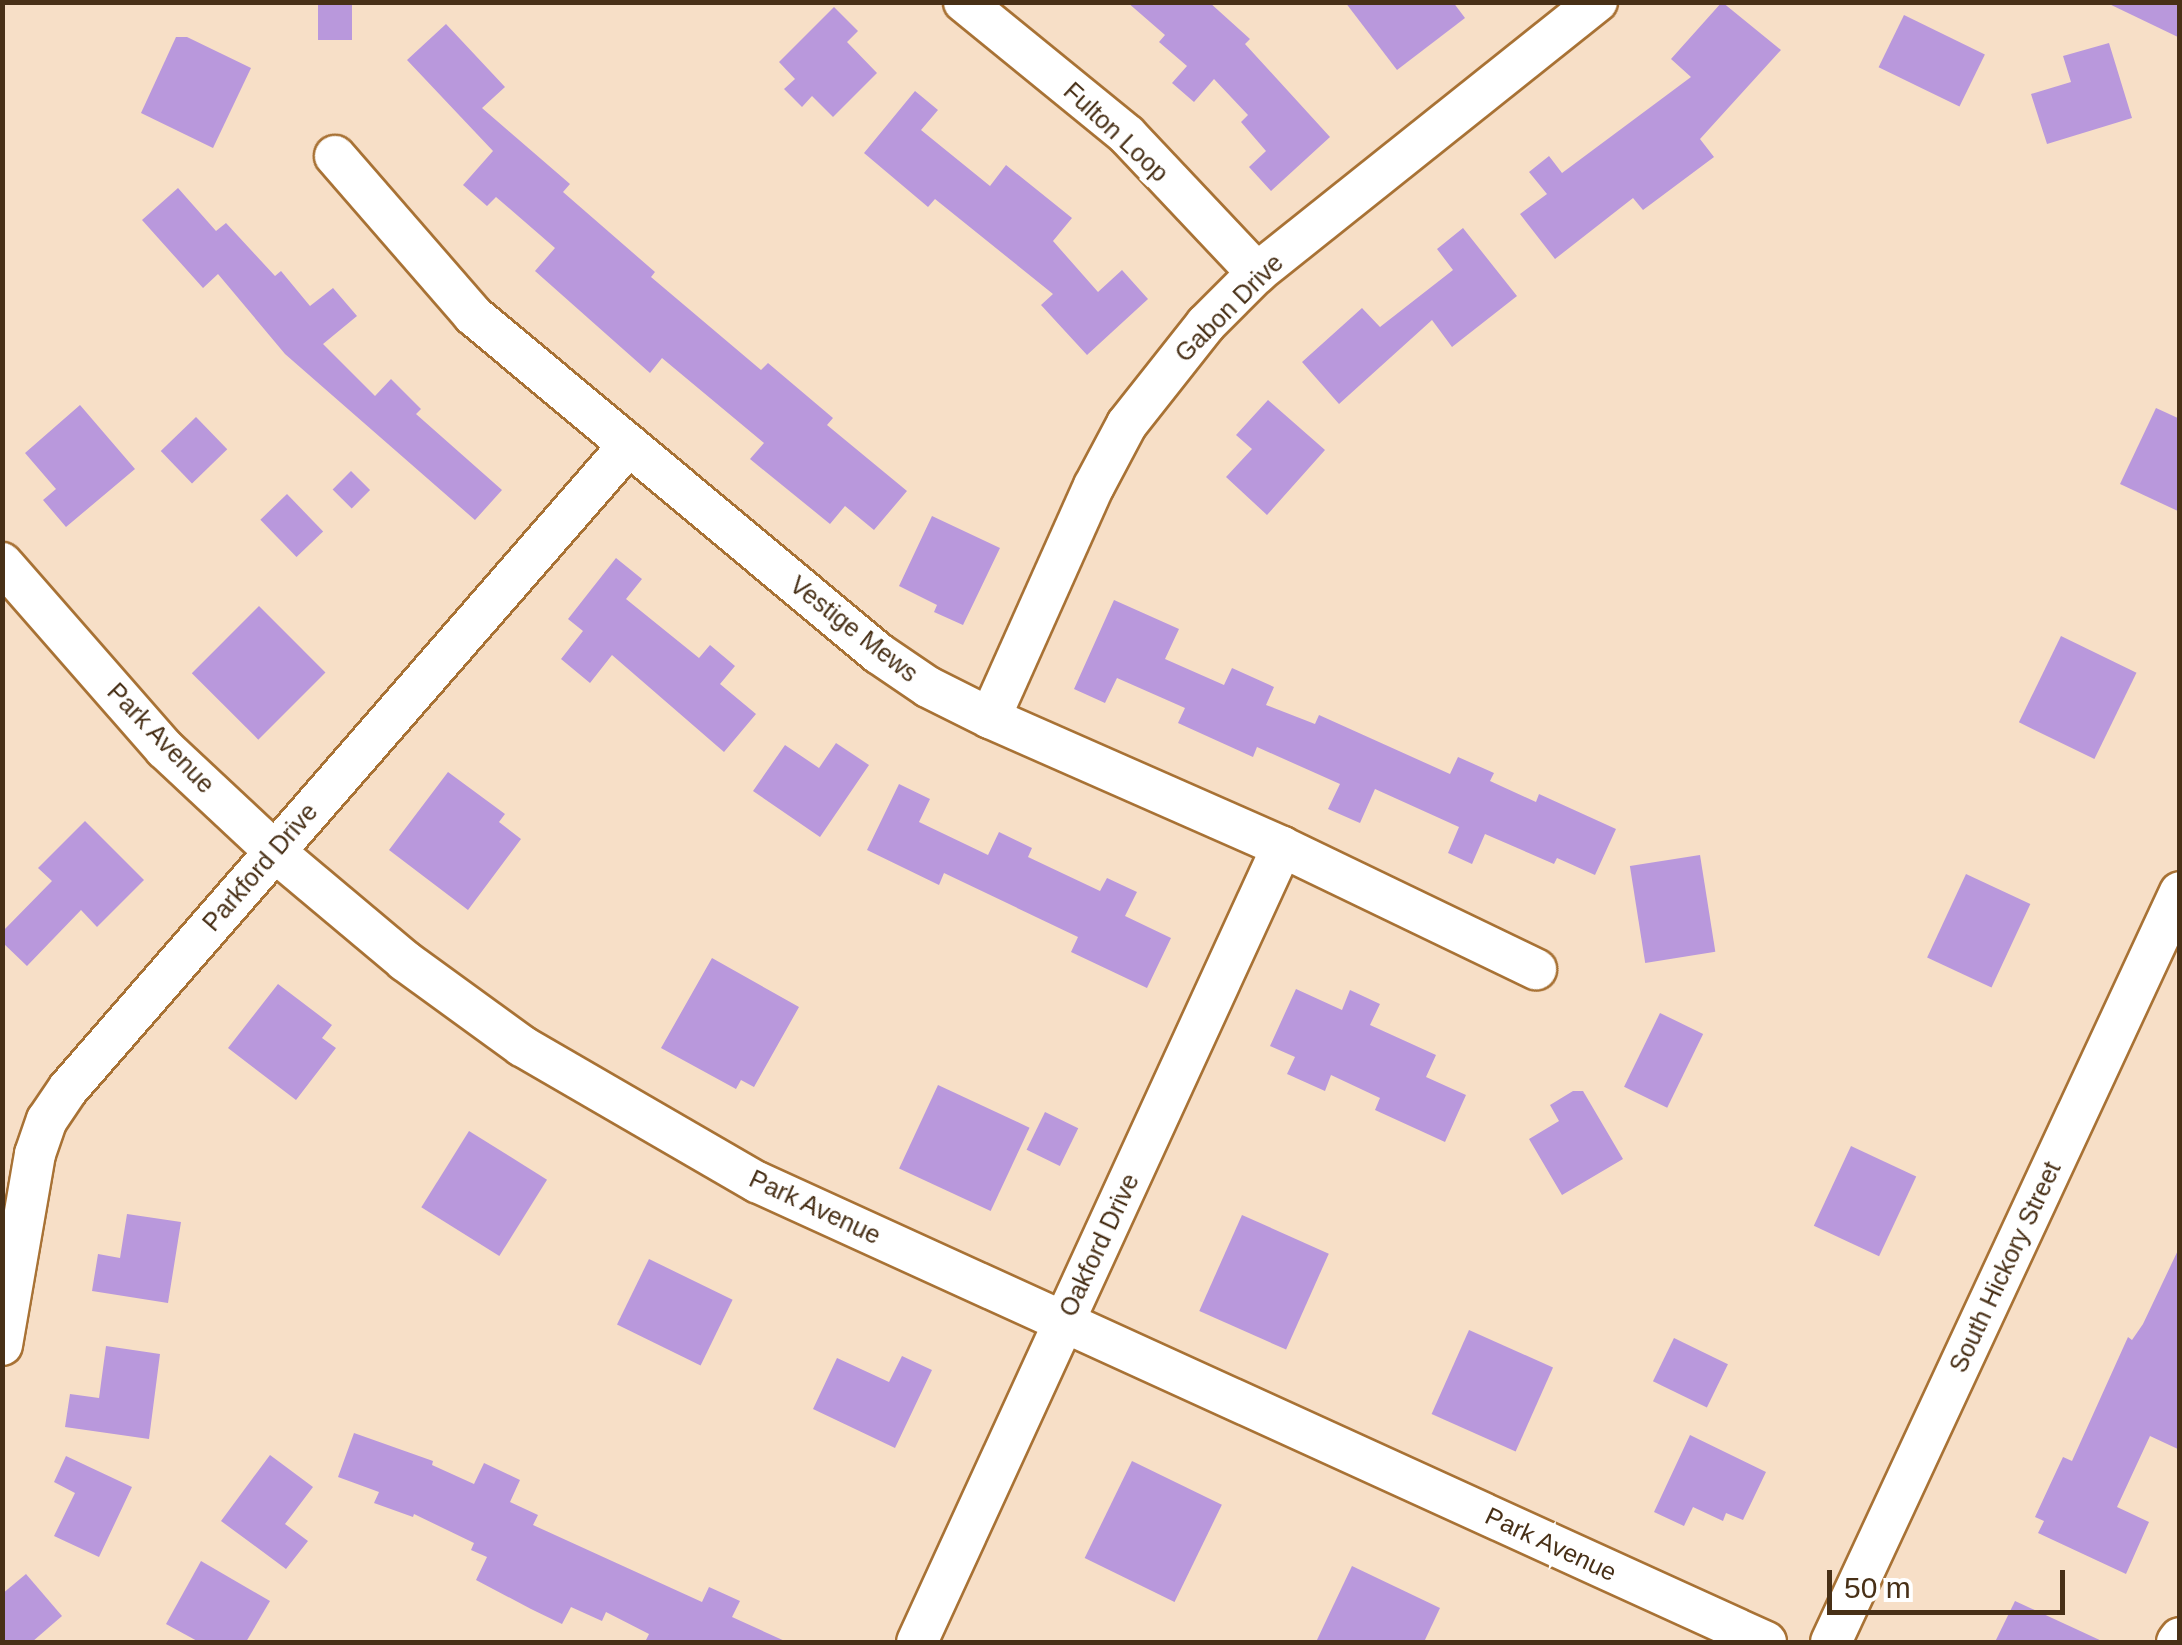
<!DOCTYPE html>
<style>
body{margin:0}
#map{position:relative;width:2182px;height:1645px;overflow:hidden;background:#f7dfc7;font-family:Helvetica,sans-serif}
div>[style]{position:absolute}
.building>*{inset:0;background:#b998dc;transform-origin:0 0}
.roads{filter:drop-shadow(2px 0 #a87235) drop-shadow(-2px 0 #a87235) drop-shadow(0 2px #a87235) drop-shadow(0 -2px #a87235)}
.minor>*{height:40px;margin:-20px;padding:0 20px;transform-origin:20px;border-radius:20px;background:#fff}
span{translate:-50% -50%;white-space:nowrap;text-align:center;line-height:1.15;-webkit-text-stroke:10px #fff;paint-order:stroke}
.street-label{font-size:25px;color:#483017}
.frame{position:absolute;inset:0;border:5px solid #483017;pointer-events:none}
.scale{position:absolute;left:1827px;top:1570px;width:238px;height:45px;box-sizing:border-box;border:5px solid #483017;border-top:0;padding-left:12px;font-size:30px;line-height:35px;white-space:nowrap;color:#483017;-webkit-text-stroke:8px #fff;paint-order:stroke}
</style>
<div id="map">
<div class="building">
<div style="left:318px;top:2px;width:34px;height:38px"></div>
<div style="clip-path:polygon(1127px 2px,1209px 2px,1250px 39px,1245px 44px,1330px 137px,1271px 191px,1249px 167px,1266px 151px,1241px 122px,1248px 115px,1214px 79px,1194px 102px,1172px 83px,1187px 66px,1159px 42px,1165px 35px)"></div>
<div style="clip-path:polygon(1345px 2px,1453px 2px,1465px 18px,1397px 70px)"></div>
<div style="clip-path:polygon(1722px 2px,1781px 50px,1700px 139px,1714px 157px,1643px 210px,1633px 198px,1555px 259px,1520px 214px,1547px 194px,1529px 172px,1549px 156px,1562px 173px,1691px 77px,1671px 59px)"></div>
<div style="clip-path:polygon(2105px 2px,2180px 2px,2180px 38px)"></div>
<div style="clip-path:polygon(834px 7px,858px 31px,847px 42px,877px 73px,833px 117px,812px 96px,802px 107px,784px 89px,795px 79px,779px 62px)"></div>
<div style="left:1904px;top:15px;width:90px;height:58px;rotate:26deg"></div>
<div style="clip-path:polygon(446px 24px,505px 87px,482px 108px,570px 184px,563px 192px,655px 272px,651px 277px,761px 370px,768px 363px,833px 418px,827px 425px,907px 491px,874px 530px,845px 506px,830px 524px,750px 459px,764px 443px,662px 358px,650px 373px,535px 271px,555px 248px,496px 197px,487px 206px,463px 185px,493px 151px,407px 60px)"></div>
<div style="clip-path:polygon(176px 37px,187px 37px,251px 68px,213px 148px,141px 113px)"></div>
<div style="clip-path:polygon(2109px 43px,2132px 118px,2047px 144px,2031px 94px,2071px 82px,2063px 56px)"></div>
<div style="clip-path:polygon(915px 91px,938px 110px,921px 130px,990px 186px,1006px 165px,1072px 218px,1053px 241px,1098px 292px,1122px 270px,1148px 299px,1087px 355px,1041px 305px,1053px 294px,935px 199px,928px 207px,864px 153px)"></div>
<div style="clip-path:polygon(178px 188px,216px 231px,226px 223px,275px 276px,281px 271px,310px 306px,333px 288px,357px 316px,323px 344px,375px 396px,391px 379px,421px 409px,416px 414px,502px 490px,475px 520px,285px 354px,218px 274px,203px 288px,142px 220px)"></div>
<div style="clip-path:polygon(1463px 228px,1517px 296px,1452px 347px,1432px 320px,1339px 404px,1302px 362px,1362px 308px,1380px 327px,1453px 270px,1437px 249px)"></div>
<div style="clip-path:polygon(1268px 400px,1325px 450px,1267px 515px,1226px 477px,1252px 449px,1236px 435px)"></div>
<div style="clip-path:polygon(80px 405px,135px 469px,66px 527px,43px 500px,56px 489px,25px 453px)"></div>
<div style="clip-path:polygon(2156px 408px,2180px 419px,2180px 512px,2120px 484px)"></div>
<div style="left:196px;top:417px;width:45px;height:49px;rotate:46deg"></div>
<div style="left:351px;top:471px;width:27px;height:26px;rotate:45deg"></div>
<div style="left:287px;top:494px;width:52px;height:37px;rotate:46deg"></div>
<div style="clip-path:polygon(932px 516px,1000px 548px,963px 625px,934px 612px,937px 605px,899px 586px)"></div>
<div style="clip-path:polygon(616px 558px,642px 579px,626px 599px,699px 658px,710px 645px,735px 666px,720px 684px,756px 714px,724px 752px,612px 655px,590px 683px,561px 659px,583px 631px,568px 619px)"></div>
<div style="clip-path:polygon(1114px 600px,1179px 629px,1165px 659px,1224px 685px,1232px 668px,1274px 687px,1266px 705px,1315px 724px,1319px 715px,1450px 774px,1458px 757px,1494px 773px,1490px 781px,1536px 802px,1539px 794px,1616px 829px,1595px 875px,1557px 858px,1554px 864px,1485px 834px,1472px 864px,1448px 853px,1459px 827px,1375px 789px,1360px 823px,1328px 809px,1340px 784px,1257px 747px,1253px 757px,1178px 723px,1185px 708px,1117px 678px,1105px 703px,1074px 689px)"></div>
<div style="left:259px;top:606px;width:94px;height:95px;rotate:45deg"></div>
<div style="left:2061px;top:636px;width:84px;height:96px;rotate:26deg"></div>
<div style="clip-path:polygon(836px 743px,869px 765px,820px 837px,753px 791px,785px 745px,819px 768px)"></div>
<div style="clip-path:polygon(448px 772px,505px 814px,499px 822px,521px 839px,468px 910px,389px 850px)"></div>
<div style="clip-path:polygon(899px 784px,930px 799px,919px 822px,988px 855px,999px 832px,1032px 848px,1028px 857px,1100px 891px,1107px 878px,1137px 892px,1125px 916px,1171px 938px,1147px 988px,1071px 952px,1078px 937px,944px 873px,939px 885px,867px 850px)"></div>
<div style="clip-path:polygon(85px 821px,144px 880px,97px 927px,81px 910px,27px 966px,2px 942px,2px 932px,52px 881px,38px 868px)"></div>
<div style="left:1700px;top:855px;width:98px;height:71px;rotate:81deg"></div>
<div style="left:1966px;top:874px;width:71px;height:92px;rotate:25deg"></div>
<div style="clip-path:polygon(712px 958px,799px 1007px,754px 1087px,741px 1080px,736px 1089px,661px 1048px)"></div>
<div style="clip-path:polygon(278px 984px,332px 1025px,322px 1038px,336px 1048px,296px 1100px,228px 1048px)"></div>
<div style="clip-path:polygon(1296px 989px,1342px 1010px,1350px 990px,1380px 1004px,1370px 1025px,1436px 1055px,1426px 1077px,1466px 1095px,1445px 1142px,1375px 1110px,1380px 1098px,1331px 1075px,1325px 1091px,1287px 1074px,1295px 1057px,1270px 1046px)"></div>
<div style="left:1660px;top:1013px;width:48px;height:82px;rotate:26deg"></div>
<div style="left:938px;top:1085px;width:101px;height:92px;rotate:25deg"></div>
<div style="clip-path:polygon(1573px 1091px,1583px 1091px,1623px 1159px,1562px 1195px,1529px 1139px,1559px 1121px,1550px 1105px)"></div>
<div style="left:1045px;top:1112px;width:37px;height:42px;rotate:26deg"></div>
<div style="left:469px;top:1131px;width:92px;height:90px;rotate:32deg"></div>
<div style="left:1851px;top:1146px;width:72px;height:88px;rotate:25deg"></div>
<div style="clip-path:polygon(127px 1214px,181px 1222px,168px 1303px,92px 1291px,98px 1254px,120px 1258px)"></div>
<div style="left:1242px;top:1215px;width:95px;height:105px;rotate:24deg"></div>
<div style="clip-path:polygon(2180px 1246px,2180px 1450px,2150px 1436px,2117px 1507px,2149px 1522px,2126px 1574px,2038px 1533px,2044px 1521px,2035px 1517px,2063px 1457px,2072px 1461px,2128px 1337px,2132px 1340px,2143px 1324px)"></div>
<div style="left:649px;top:1259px;width:93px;height:73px;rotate:26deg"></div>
<div style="left:1469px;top:1330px;width:92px;height:92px;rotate:24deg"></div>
<div style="left:1674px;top:1338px;width:60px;height:48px;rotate:26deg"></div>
<div style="clip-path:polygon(106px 1346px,160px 1354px,149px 1439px,65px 1427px,70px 1394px,99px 1398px)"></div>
<div style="clip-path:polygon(902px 1356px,932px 1370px,895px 1448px,813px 1409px,837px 1358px,889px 1382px)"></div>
<div style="clip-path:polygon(354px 1433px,433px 1461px,432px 1465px,474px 1484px,484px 1463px,520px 1480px,510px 1502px,538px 1515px,533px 1525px,702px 1602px,709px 1587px,740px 1601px,732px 1617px,787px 1642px,645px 1642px,649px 1634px,606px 1612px,602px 1621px,571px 1607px,562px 1624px,531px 1609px,476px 1580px,487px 1557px,471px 1550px,474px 1543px,414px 1514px,413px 1517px,374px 1503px,379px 1492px,338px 1477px)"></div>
<div style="clip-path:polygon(1690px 1435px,1766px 1472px,1743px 1520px,1726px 1513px,1723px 1521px,1693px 1507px,1684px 1526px,1654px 1512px)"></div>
<div style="clip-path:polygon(270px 1455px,313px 1487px,285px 1524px,308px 1541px,286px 1569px,221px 1521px)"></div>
<div style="clip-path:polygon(66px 1456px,132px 1487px,99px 1557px,54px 1536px,75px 1493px,54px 1482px)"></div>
<div style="left:1132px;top:1461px;width:100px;height:108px;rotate:26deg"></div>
<div style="clip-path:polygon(201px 1561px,270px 1601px,246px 1642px,199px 1642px,166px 1624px)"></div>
<div style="clip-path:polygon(1352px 1566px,1440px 1608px,1424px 1642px,1316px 1642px)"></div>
<div style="clip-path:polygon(26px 1574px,62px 1616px,32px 1642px,2px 1642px,2px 1594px)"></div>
<div style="clip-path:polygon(2015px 1601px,2104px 1642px,1995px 1642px)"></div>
</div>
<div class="roads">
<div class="minor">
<div style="left:964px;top:2px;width:210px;rotate:39.2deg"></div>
<div style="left:1127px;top:135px;width:190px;rotate:46.7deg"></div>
<div style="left:335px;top:156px;width:211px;rotate:49deg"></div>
<div style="left:473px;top:315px;width:528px;rotate:39.85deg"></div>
<div style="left:878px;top:653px;width:60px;rotate:34.2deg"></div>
<div style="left:928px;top:687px;width:69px;rotate:26.6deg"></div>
<div style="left:990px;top:718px;width:319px;rotate:23.8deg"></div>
<div style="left:1282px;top:847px;width:282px;rotate:25.7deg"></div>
<div style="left:2px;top:563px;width:247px;rotate:48.8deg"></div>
<div style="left:165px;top:749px;width:149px;rotate:43.1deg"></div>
<div style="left:274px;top:851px;width:171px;rotate:40deg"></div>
<div style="left:405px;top:961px;width:145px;rotate:36deg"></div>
<div style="left:522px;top:1046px;width:272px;rotate:30.1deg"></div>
<div style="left:757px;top:1182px;width:1109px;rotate:24.51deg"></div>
<div style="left:990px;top:718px;width:254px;rotate:-65.9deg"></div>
<div style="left:1094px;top:486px;width:70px;rotate:-62deg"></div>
<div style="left:1127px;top:424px;width:127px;rotate:-51.7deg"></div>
<div style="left:1206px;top:324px;width:72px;rotate:-45deg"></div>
<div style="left:1257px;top:273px;width:435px;rotate:-38.6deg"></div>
<div style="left:2px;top:1345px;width:194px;rotate:-80.2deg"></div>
<div style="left:35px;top:1154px;width:36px;rotate:-71deg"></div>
<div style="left:47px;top:1120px;width:37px;rotate:-56deg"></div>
<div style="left:68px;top:1089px;width:854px;rotate:-48.94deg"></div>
<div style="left:917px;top:1642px;width:875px;rotate:-65.34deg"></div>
<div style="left:1831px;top:1642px;width:827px;rotate:-65.05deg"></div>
<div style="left:2177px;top:1642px;width:5px;rotate:-53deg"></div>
</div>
</div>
<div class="street-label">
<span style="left:1116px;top:132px;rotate:43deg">Fulton Loop</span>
<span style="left:1229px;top:308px;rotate:-45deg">Gabon Drive</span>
<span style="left:854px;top:629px;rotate:38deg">Vestige Mews</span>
<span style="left:161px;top:738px;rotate:46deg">Park Avenue</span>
<span style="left:260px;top:867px;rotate:-49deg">Parkford Drive</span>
<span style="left:815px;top:1207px;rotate:25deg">Park Avenue</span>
<span style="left:1099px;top:1245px;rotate:-65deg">Oakford Drive</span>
<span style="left:2005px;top:1267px;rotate:-65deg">South Hickory Street</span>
<span style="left:1551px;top:1544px;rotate:25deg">Park Avenue</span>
</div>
<div class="frame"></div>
<div class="scale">50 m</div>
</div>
